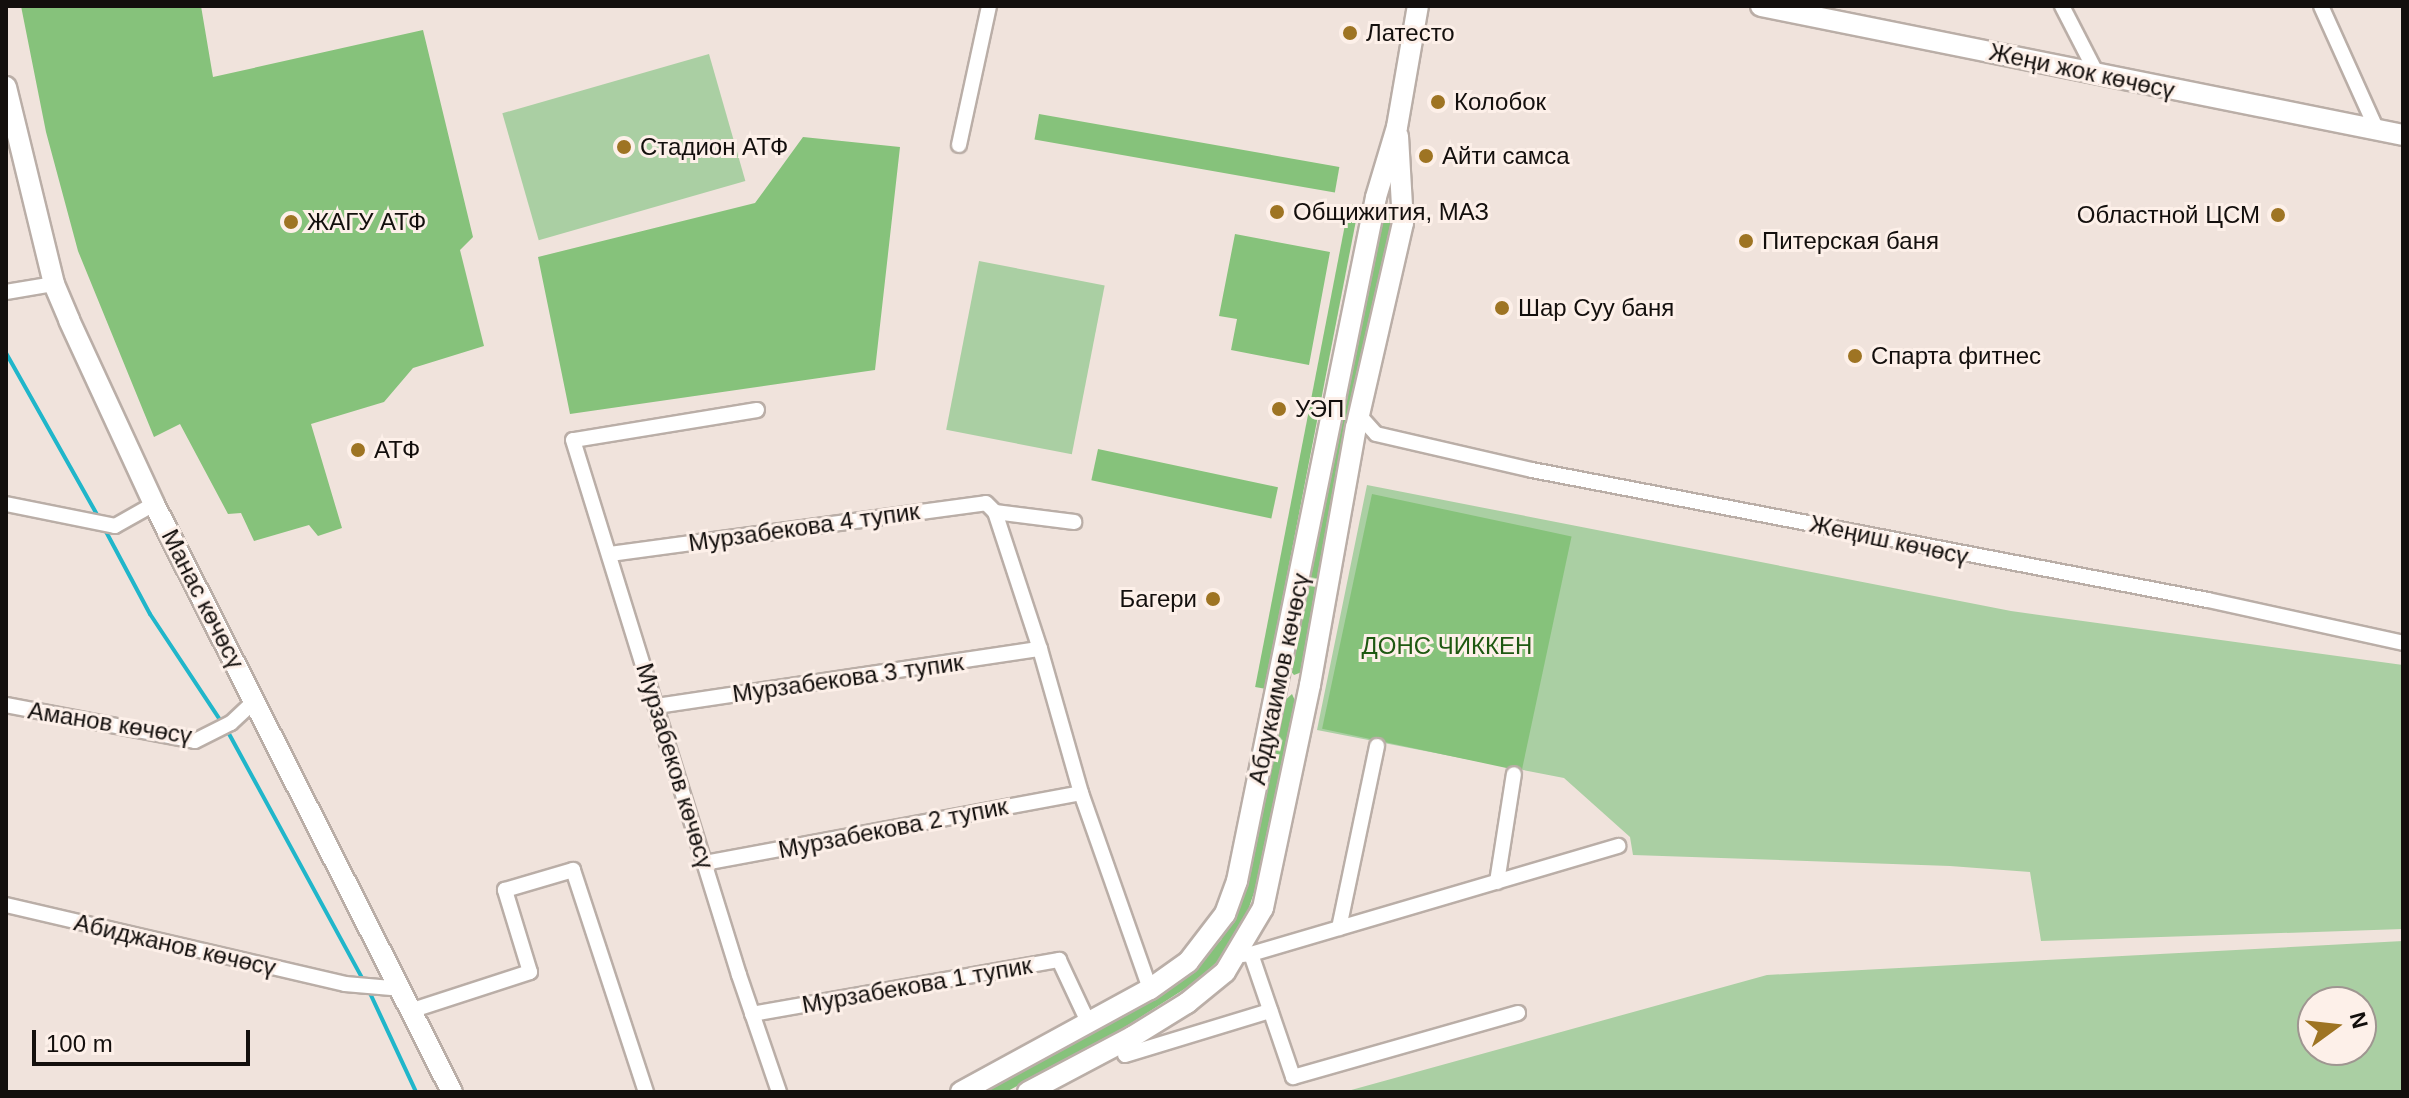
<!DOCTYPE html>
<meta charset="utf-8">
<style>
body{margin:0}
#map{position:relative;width:2409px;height:1098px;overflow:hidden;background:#f0e3dc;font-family:Helvetica,sans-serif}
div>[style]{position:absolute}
.green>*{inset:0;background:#aacfa3;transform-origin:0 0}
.forest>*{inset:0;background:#86c27b;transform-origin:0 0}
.stream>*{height:4px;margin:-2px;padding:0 2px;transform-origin:2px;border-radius:2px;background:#20b6ca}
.roads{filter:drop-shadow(2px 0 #baaea7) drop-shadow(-2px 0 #baaea7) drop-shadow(0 2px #baaea7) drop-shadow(0 -2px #baaea7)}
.street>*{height:14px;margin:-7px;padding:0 7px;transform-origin:7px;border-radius:7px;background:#fff}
.secondary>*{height:20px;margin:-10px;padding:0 10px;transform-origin:10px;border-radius:10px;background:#fff}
.dots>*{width:22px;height:22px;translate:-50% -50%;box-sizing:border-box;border:4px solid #fdf0e9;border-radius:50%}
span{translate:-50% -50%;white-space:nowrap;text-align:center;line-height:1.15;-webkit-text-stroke:6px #fdf0e9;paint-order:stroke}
.poi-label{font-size:24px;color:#130f0d}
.left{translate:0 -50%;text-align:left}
.right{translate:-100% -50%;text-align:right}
.street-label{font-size:24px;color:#130f0d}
.park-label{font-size:24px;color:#1e5811}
.frame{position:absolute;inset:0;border:8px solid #130f0d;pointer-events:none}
.north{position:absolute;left:2297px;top:986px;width:80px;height:80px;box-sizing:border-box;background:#fdf0e9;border:2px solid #9f9691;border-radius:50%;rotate:75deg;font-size:22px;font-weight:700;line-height:32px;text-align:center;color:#130f0d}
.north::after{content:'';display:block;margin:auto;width:28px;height:36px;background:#9e7423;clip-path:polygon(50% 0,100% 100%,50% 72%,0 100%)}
.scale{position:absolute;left:32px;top:1030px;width:218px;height:36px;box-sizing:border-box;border:4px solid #130f0d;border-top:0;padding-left:10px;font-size:24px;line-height:28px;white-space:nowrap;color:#130f0d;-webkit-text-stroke:6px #fdf0e9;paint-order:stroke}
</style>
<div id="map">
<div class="green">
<div style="left:709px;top:54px;width:132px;height:215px;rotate:74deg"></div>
<div style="left:979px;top:261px;width:128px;height:172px;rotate:11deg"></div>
<div style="clip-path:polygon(1367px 485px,2011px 611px,2403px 665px,2403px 929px,2041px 941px,2030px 872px,1950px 866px,1633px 855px,1630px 837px,1564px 778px,1317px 730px)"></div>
<div style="clip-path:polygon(evenodd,2403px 941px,2403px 1092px,1344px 1092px,1767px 975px,2403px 941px,2361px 1002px,2361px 1050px,2313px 1050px,2313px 1002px,2361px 1002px)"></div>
</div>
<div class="forest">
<div style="clip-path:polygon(21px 6px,201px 6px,213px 77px,423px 30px,473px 237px,460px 250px,484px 346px,413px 368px,384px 402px,311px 424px,342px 528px,318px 536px,309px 525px,254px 541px,241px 513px,228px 514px,180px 424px,154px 437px,78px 251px,46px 132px)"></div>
<div style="left:1039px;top:114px;width:305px;height:26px;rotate:10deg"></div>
<div style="clip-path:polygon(803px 137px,900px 147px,875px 370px,570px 414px,538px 257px,755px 203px)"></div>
<div style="left:1349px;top:204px;width:10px;height:492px;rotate:11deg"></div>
<div style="clip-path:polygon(1389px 213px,1394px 219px,1302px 672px,1294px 675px,1289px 669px,1380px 215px)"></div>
<div style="clip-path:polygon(1235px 234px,1330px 252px,1309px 365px,1231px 350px,1237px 319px,1219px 316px)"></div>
<div style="left:1098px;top:449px;width:184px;height:32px;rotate:12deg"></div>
<div style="left:1372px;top:494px;width:204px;height:240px;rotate:12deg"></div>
<div style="clip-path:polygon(1292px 694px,1297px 705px,1259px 878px,1241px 931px,1228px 951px,1197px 981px,1122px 1029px,1006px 1092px,982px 1092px,1144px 1003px,1197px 964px,1221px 940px,1235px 912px,1283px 702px)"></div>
</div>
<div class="stream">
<div style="left:6px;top:353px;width:189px;rotate:60.6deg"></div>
<div style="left:103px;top:526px;width:100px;rotate:61.9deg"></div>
<div style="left:150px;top:614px;width:141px;rotate:56.5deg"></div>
<div style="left:228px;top:732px;width:286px;rotate:61.4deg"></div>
<div style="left:369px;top:991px;width:111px;rotate:65deg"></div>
</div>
<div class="roads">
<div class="street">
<div style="left:2062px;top:6px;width:76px;rotate:62.8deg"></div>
<div style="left:2321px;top:6px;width:138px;rotate:65.7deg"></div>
<div style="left:959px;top:145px;width:142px;rotate:-77.8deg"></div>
<div style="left:6px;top:292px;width:49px;rotate:-9.5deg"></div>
<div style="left:757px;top:410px;width:186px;rotate:170.7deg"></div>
<div style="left:573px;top:440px;width:560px;rotate:72.76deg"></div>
<div style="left:739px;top:975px;width:124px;rotate:71.1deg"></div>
<div style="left:1359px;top:415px;width:25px;rotate:48deg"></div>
<div style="left:1376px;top:434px;width:160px;rotate:13deg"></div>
<div style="left:1532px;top:470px;width:688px;rotate:10.89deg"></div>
<div style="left:2208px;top:600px;width:200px;rotate:12.4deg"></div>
<div style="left:6px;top:504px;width:111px;rotate:11.4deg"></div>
<div style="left:115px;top:526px;width:45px;rotate:-29.4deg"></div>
<div style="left:995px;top:512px;width:80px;rotate:7.2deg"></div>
<div style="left:610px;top:554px;width:379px;rotate:-7.7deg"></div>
<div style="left:986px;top:503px;width:13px;rotate:45deg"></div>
<div style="left:995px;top:512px;width:144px;rotate:71.8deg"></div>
<div style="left:1040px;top:649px;width:150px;rotate:74.1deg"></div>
<div style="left:1081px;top:793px;width:208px;rotate:70.6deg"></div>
<div style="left:6px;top:705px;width:192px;rotate:10.8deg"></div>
<div style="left:195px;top:741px;width:40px;rotate:-26.6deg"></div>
<div style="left:231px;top:723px;width:33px;rotate:-43deg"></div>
<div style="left:657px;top:706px;width:387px;rotate:-8.5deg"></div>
<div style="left:704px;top:863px;width:383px;rotate:-10.5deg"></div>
<div style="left:1497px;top:882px;width:109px;rotate:-81.1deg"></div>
<div style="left:6px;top:905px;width:348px;rotate:13.1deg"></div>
<div style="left:345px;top:984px;width:58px;rotate:4.9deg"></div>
<div style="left:1339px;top:928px;width:186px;rotate:-78.2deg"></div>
<div style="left:1251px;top:954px;width:383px;rotate:-16.4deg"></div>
<div style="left:1242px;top:955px;width:9px;rotate:-6deg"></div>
<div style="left:1251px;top:954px;width:130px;rotate:71.1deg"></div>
<div style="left:1293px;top:1077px;width:234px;rotate:-15.9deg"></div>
<div style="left:413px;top:1010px;width:123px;rotate:-18deg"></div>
<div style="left:530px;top:972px;width:86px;rotate:-107deg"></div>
<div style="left:505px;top:890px;width:71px;rotate:-16.4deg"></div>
<div style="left:573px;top:870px;width:234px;rotate:71.8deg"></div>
<div style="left:752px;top:1014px;width:312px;rotate:-10deg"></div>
<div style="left:1059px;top:960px;width:71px;rotate:64.9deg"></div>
<div style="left:1125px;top:1055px;width:152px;rotate:-16.9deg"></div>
</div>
<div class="secondary">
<div style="left:1761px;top:6px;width:655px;rotate:11.36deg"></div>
<div style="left:6px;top:87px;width:203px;rotate:76.3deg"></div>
<div style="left:54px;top:284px;width:39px;rotate:67deg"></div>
<div style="left:69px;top:320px;width:203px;rotate:65.2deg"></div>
<div style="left:154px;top:504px;width:659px;rotate:63.12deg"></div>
<div style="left:961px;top:1092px;width:215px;rotate:-28.6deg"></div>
<div style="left:1150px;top:989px;width:47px;rotate:-35.4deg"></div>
<div style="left:1188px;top:962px;width:61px;rotate:-52.4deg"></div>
<div style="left:1225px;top:914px;width:35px;rotate:-70deg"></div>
<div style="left:1237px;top:881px;width:698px;rotate:-78.51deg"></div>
<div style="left:1376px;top:197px;width:73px;rotate:-73.3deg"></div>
<div style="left:1397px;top:127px;width:123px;rotate:-80.2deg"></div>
<div style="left:1028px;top:1092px;width:118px;rotate:-27.9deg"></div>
<div style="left:1132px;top:1037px;width:65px;rotate:-31.7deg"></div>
<div style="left:1187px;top:1003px;width:49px;rotate:-39.2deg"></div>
<div style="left:1225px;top:972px;width:74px;rotate:-59.3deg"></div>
<div style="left:1263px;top:908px;width:228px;rotate:-78.1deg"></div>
<div style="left:1310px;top:685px;width:261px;rotate:-79.9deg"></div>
<div style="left:1356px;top:428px;width:210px;rotate:-77.1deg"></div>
<div style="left:1403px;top:223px;width:87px;rotate:-93.3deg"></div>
</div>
</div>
<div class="dots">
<div style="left:1350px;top:33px;background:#9e7423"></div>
<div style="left:1438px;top:102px;background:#9e7423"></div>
<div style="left:624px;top:147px;background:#9e7423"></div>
<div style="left:1426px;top:156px;background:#9e7423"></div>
<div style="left:1277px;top:212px;background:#9e7423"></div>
<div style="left:2278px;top:215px;background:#9e7423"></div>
<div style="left:291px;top:222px;background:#9e7423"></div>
<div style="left:1746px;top:241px;background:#9e7423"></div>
<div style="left:1502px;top:308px;background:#9e7423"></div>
<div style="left:1855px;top:356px;background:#9e7423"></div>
<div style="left:1279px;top:409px;background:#9e7423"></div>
<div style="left:358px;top:450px;background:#9e7423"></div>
<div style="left:1213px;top:599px;background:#9e7423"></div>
</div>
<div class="poi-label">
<span class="left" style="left:1366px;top:33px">Латесто</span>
<span class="left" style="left:1454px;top:102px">Колобок</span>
<span class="left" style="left:640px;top:147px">Стадион АТФ</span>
<span class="left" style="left:1442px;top:156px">Айти самса</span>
<span class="left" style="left:1293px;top:212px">Общижития, МАЗ</span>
<span class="right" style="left:2260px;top:215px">Областной ЦСМ</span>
<span class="left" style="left:307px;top:222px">ЖАГУ АТФ</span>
<span class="left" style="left:1762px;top:241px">Питерская баня</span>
<span class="left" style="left:1518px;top:308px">Шар Суу баня</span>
<span class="left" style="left:1871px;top:356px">Спарта фитнес</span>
<span class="left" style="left:1295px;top:409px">УЭП</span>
<span class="left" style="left:374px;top:450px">АТФ</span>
<span class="right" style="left:1197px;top:599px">Багери</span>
</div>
<div class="street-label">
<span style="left:2082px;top:71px;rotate:12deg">Жеңи жок көчөсү</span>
<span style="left:804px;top:527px;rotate:-8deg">Мурзабекова 4 тупик</span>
<span style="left:1889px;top:540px;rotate:12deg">Жеңиш көчөсү</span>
<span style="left:203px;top:599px;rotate:63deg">Манас көчөсү</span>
<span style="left:848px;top:678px;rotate:-8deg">Мурзабекова 3 тупик</span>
<span style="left:1279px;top:679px;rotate:-78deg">Абдукаимов көчөсү</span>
<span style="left:110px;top:723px;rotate:9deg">Аманов көчөсү</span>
<span style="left:675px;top:766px;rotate:73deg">Мурзабеков көчөсү</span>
<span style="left:893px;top:828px;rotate:-11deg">Мурзабекова 2 тупик</span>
<span style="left:175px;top:945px;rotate:13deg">Абиджанов көчөсү</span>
<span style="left:917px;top:985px;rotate:-10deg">Мурзабекова 1 тупик</span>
</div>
<div class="park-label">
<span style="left:1447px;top:646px">ДОНС ЧИККЕН</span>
</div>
<div class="frame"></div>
<div class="north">N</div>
<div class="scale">100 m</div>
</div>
